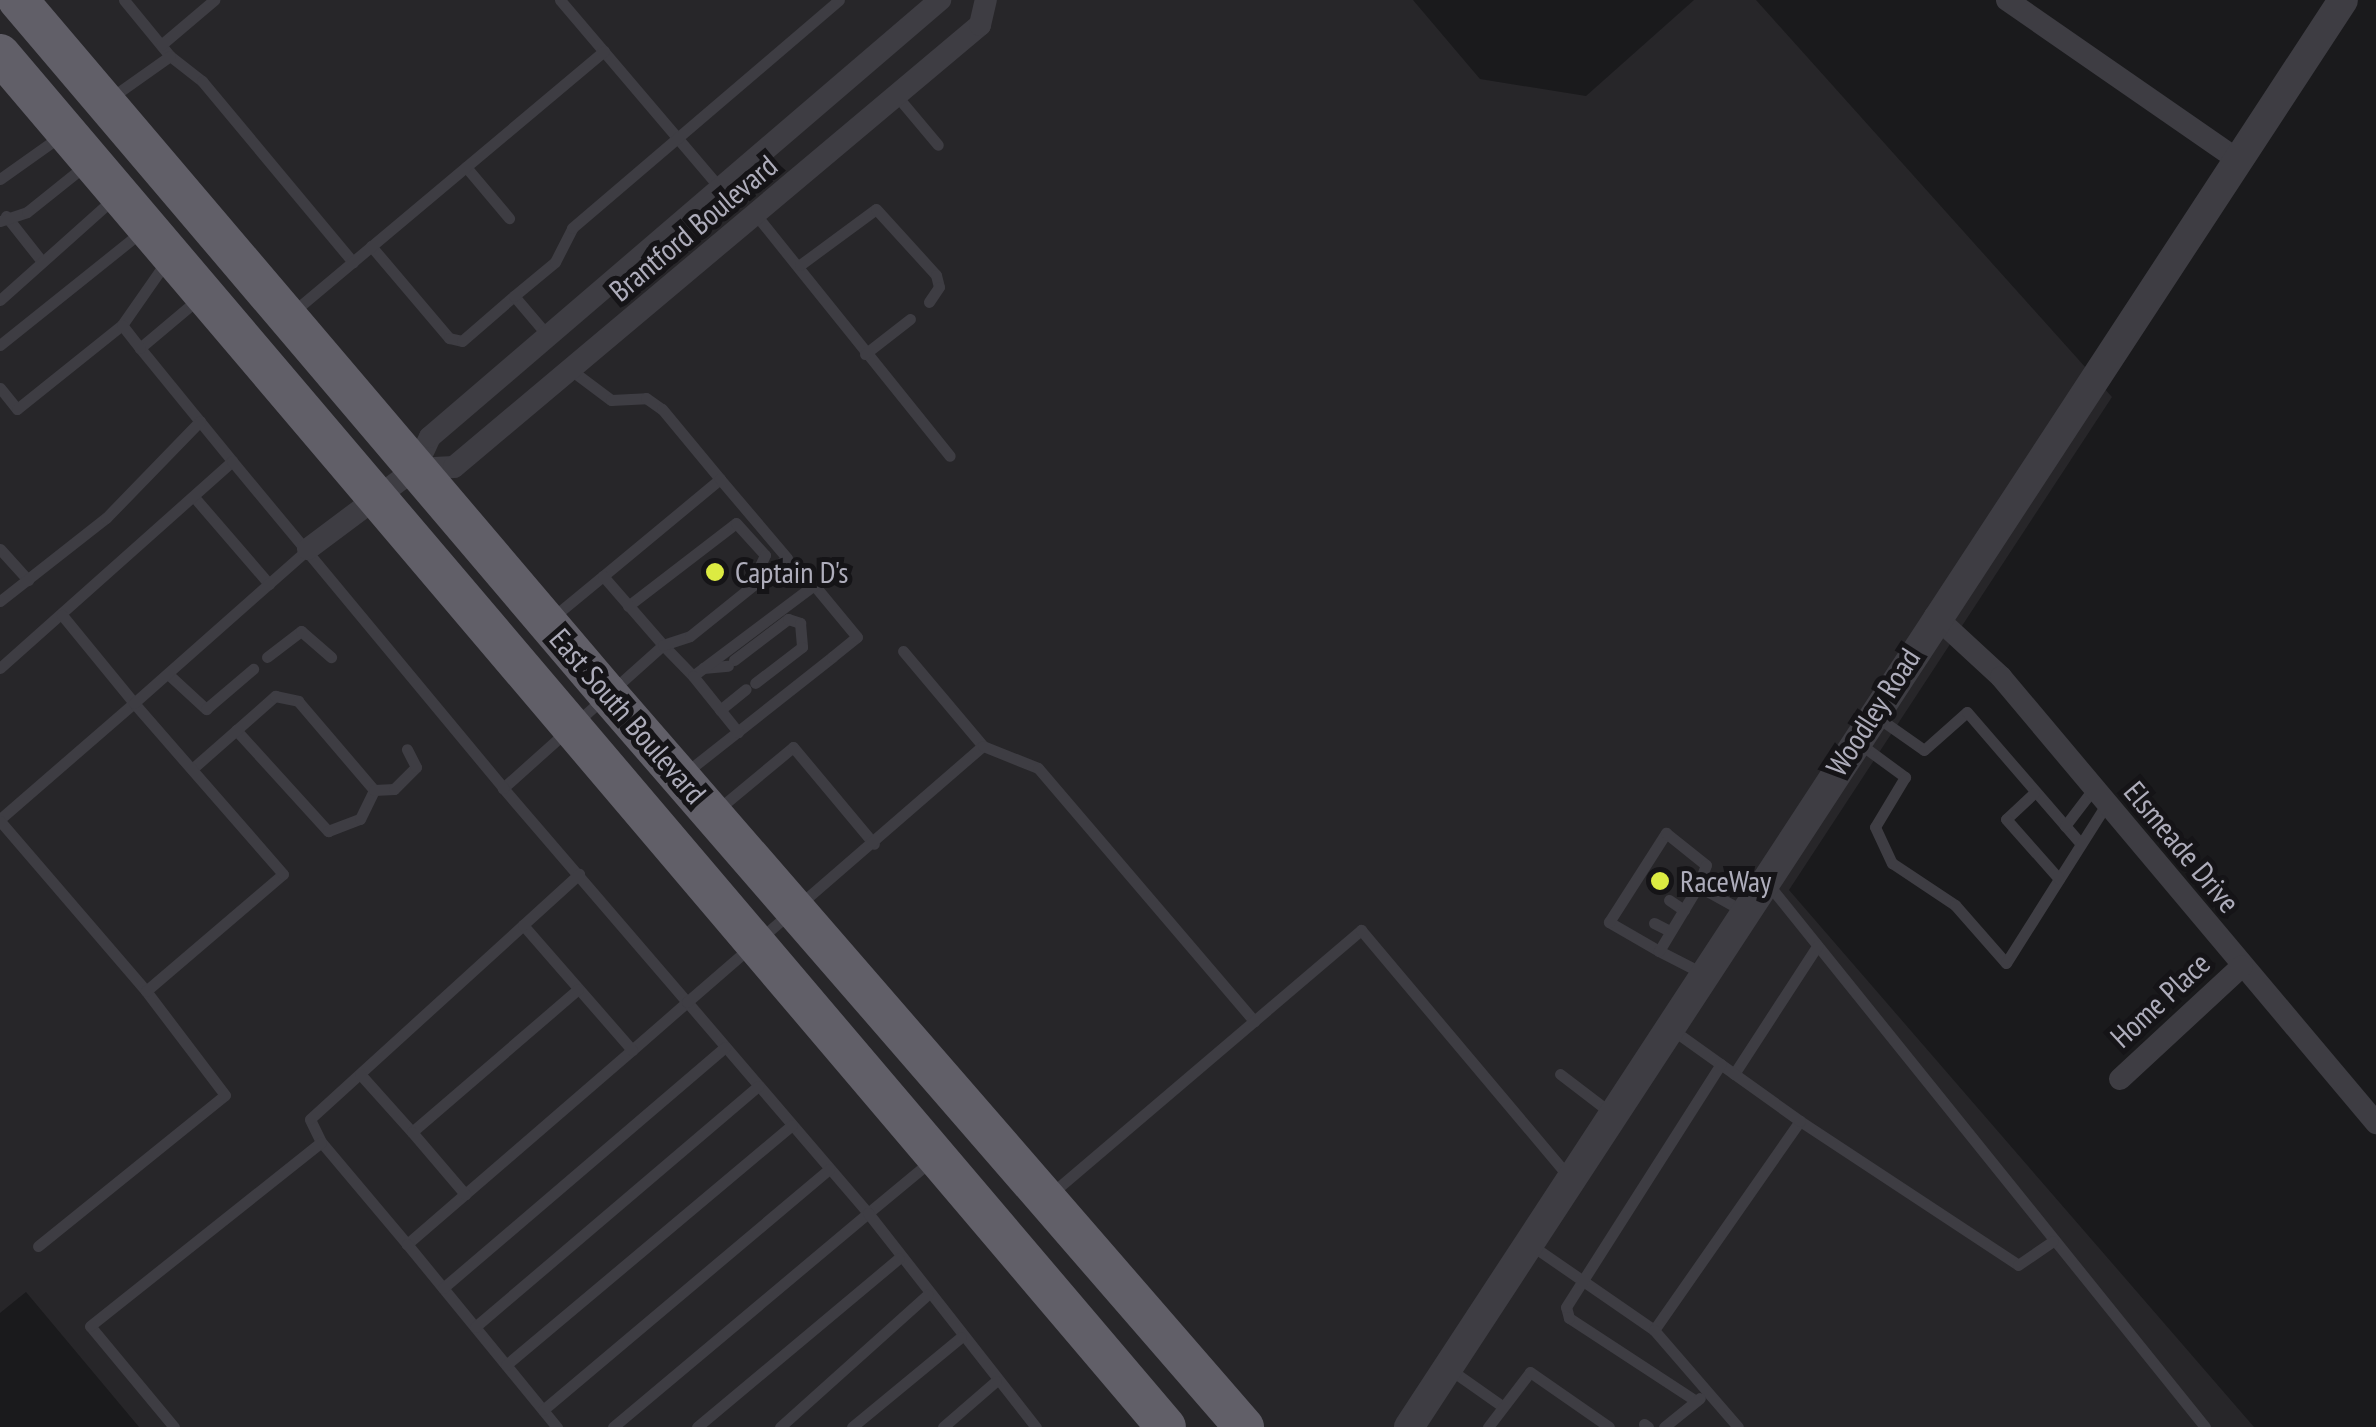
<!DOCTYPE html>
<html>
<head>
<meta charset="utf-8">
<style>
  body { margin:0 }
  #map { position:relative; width:2376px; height:1427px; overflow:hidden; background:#1a1a1c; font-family:"PT Sans Narrow",sans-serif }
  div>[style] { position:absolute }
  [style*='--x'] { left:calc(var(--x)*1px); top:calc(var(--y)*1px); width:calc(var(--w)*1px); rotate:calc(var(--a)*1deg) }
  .built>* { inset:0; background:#272629 }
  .service>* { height:11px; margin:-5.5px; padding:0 5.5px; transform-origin:5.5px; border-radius:5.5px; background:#3e3d43 }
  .minor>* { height:22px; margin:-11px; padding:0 11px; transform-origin:11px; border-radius:11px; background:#3e3d43 }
  .tertiary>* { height:30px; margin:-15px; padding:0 15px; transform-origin:15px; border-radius:15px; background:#3e3d43 }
  .trunk>* { height:40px; margin:-20px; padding:0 20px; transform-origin:20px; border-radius:20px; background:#615f68 }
  .dots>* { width:28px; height:28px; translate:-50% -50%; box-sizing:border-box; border:5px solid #151417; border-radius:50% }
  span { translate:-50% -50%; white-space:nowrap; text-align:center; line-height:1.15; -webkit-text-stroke:10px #151417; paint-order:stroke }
  .street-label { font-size:30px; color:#aeadbb }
  .poi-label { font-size:30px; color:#aeadbb }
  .left { translate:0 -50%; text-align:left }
</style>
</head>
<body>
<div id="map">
  <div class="built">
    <i style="clip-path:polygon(0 0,1413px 0,1480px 79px,1586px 96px,1694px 0,1756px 0,2112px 397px,1789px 890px,2254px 1427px,139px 1427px,26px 1292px,0 1313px)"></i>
  </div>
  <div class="service">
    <i style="--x:124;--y:0;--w:72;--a:50.6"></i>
    <i style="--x:170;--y:56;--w:41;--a:38"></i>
    <i style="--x:202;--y:81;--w:236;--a:50.2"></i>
    <i style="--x:560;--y:0;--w:247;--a:49.6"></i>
    <i style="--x:161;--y:45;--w:70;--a:-40.3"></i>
    <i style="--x:896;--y:95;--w:65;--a:50"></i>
    <i style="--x:112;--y:97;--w:71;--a:-35.3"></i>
    <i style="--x:466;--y:167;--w:67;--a:49.9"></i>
    <i style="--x:0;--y:179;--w:76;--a:-35.4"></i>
    <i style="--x:756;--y:215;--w:309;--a:51.2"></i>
    <i style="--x:6;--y:216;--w:55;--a:51.7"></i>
    <i style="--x:0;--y:221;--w:28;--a:-18"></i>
    <i style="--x:27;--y:212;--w:77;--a:-38.7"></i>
    <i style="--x:371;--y:246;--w:121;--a:49.7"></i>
    <i style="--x:449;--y:338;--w:13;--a:13"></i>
    <i style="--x:462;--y:341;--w:69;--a:-40.9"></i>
    <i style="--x:514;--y:296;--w:52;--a:49.6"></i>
    <i style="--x:800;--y:265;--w:94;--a:-36.4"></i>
    <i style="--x:876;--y:209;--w:89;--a:47.7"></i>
    <i style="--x:936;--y:275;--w:12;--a:76"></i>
    <i style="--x:939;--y:287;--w:18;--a:124"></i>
    <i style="--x:514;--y:296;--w:53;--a:-39.7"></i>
    <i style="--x:555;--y:262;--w:38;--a:-63"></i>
    <i style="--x:572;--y:228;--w:351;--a:-40.5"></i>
    <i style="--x:0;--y:300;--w:154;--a:-41.8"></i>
    <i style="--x:197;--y:300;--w:75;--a:139.9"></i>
    <i style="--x:140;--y:348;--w:146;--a:50.8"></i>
    <i style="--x:293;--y:312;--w:406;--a:-40"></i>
    <i style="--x:122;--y:325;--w:80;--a:-55.1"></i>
    <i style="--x:0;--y:345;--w:181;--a:-38.7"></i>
    <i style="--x:865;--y:354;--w:57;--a:-37.9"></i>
    <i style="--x:571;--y:370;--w:50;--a:36.9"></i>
    <i style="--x:611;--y:400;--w:35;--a:-3"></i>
    <i style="--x:646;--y:398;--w:19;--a:35"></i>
    <i style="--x:662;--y:409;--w:91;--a:50.4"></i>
    <i style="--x:720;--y:479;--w:152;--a:140.3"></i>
    <i style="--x:0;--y:388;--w:27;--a:51"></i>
    <i style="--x:17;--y:409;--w:134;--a:-38.7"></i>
    <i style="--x:122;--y:325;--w:29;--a:52"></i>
    <i style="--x:194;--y:497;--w:115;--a:49.2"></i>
    <i style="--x:0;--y:549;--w:42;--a:47.9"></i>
    <i style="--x:0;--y:601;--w:135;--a:-38.1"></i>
    <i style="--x:106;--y:518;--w:135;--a:-45.9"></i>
    <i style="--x:628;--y:606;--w:136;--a:-37.5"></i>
    <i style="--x:736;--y:523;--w:43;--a:47.8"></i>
    <i style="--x:765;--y:555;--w:26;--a:115"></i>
    <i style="--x:552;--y:618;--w:66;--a:-39.5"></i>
    <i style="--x:603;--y:576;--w:91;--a:49"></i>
    <i style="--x:663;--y:645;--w:215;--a:138.2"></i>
    <i style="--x:503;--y:788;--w:282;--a:49.3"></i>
    <i style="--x:687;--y:1002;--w:73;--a:138.9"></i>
    <i style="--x:632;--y:1050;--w:221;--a:139.2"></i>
    <i style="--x:465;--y:1194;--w:77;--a:139.2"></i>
    <i style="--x:407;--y:1244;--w:133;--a:-130.1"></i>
    <i style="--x:321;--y:1142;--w:25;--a:-116"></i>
    <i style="--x:310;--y:1119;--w:288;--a:-42.3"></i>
    <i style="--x:523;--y:925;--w:166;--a:48.9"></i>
    <i style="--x:903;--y:651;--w:124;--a:49.9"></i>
    <i style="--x:267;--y:657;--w:43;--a:-37.4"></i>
    <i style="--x:301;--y:631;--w:40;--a:41"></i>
    <i style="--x:734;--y:660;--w:68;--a:-37.2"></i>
    <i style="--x:788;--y:619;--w:13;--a:18"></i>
    <i style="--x:800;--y:623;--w:24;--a:85"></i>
    <i style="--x:802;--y:647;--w:59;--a:142.5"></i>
    <i style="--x:0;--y:668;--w:311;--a:-41.7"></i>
    <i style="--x:232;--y:461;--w:425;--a:50.3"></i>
    <i style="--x:703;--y:668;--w:25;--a:-5"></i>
    <i style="--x:168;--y:674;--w:52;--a:42.6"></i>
    <i style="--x:206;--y:709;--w:62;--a:-40.4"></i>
    <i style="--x:693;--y:676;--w:43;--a:-134.1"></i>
    <i style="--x:663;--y:645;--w:28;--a:-18"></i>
    <i style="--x:690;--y:636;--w:124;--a:-38.8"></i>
    <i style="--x:787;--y:558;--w:104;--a:-130.3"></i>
    <i style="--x:720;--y:710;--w:33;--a:-39"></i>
    <i style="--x:1877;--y:717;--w:57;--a:35.1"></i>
    <i style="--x:1924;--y:750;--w:57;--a:-41.5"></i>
    <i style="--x:1967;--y:712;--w:174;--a:49.2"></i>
    <i style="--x:236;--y:730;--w:137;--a:47.7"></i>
    <i style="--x:328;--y:831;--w:34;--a:-21"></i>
    <i style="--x:360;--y:819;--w:32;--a:-64"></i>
    <i style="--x:1860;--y:744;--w:56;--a:36.3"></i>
    <i style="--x:1905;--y:777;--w:58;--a:121"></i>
    <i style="--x:1875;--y:827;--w:40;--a:65"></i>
    <i style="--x:1892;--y:863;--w:76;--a:33.7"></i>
    <i style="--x:1955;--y:905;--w:77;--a:48.7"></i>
    <i style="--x:2006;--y:963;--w:189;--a:-57.7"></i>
    <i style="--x:192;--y:769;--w:111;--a:-41.3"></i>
    <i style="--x:275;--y:696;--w:24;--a:12"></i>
    <i style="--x:298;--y:701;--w:117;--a:49.5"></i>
    <i style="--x:374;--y:790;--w:20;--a:-3"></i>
    <i style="--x:394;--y:789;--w:31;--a:-45"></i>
    <i style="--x:416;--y:767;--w:20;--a:-117"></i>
    <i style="--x:684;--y:774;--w:189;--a:-38.3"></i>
    <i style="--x:832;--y:657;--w:32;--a:-39"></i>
    <i style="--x:857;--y:637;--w:67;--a:-129.6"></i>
    <i style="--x:814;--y:585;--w:151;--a:143.1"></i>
    <i style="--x:693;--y:676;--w:72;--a:51.2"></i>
    <i style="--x:2034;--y:793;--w:38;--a:137"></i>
    <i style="--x:2006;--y:819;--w:80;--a:48.5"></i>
    <i style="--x:716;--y:811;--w:100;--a:-39.7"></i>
    <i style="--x:793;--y:747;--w:126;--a:50.1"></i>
    <i style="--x:0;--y:819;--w:177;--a:-40.9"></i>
    <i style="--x:134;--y:703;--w:114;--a:-129.3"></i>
    <i style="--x:0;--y:821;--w:224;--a:49.3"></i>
    <i style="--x:2065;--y:826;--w:48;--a:-52.7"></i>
    <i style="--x:1768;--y:884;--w:697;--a:51.17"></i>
    <i style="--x:1669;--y:900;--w:18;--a:34"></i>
    <i style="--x:1654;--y:923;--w:18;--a:27"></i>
    <i style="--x:523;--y:925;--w:76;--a:-42.3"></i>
    <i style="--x:1659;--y:951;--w:58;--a:-149.9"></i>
    <i style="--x:1609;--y:922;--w:106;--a:-57.4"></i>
    <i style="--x:1666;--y:833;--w:51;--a:38.7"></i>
    <i style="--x:1706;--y:865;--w:22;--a:111"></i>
    <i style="--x:1698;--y:886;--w:16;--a:-150"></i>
    <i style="--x:1704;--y:974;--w:51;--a:-152.9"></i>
    <i style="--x:1659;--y:951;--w:76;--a:-59"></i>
    <i style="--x:1698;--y:886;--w:54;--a:29"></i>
    <i style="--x:360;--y:1074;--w:78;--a:48.1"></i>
    <i style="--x:412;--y:1132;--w:219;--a:-40.7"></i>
    <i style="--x:1560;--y:1074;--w:64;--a:37.4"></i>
    <i style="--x:1734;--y:1074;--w:153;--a:-57"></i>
    <i style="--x:1800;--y:1121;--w:261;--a:33.4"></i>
    <i style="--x:2018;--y:1265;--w:42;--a:-34.4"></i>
    <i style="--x:412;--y:1132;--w:82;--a:49.5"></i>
    <i style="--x:932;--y:1160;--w:83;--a:140.4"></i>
    <i style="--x:868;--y:1213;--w:278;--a:-130.6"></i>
    <i style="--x:687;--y:1002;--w:391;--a:-40.9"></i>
    <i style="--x:983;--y:746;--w:59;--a:21.8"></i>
    <i style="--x:1038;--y:768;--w:333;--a:49.5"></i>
    <i style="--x:1052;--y:1193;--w:406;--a:-40.4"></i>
    <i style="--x:1361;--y:930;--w:326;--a:49.9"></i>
    <i style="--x:407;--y:1244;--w:237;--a:50.7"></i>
    <i style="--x:1531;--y:1245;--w:150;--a:34.6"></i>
    <i style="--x:1654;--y:1330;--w:255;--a:-55.1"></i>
    <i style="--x:1800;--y:1121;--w:156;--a:-144.4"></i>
    <i style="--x:38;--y:1246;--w:240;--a:-38.9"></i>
    <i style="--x:225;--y:1095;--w:131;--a:-127.2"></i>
    <i style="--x:146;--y:991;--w:180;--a:-40.5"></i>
    <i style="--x:283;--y:874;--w:227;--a:-131.1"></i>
    <i style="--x:134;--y:703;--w:232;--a:-41.5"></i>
    <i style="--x:443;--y:1288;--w:371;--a:-40.5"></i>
    <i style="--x:475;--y:1327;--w:372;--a:-40.4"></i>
    <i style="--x:1654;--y:1330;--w:128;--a:49.1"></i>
    <i style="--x:506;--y:1365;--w:373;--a:-40"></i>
    <i style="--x:1448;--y:1368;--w:66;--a:35.1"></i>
    <i style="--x:1696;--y:1401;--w:152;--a:-146.8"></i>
    <i style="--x:1569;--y:1318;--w:11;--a:-105"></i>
    <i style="--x:1566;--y:1307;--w:288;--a:-57.5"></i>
    <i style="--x:543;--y:1410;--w:374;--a:-40.1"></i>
    <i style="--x:1644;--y:1424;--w:5;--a:37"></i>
    <i style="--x:174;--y:1427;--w:131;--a:-129.7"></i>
    <i style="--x:90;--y:1326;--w:295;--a:-38.5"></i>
    <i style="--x:613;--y:1427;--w:333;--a:-40"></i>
    <i style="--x:868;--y:1213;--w:272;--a:51.9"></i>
    <i style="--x:697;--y:1427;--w:263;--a:-39.9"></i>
    <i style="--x:780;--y:1427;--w:198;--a:-41.9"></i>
    <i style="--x:852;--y:1427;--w:141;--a:-39.5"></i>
    <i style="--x:943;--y:1427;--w:70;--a:-41"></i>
    <i style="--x:1488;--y:1427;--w:69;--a:-52.6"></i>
    <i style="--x:1530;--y:1372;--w:96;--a:34.8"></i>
    <i style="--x:1664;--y:1427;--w:46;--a:-38.9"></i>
  </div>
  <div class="minor">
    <i style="--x:2007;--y:0;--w:277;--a:34.7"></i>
    <i style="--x:415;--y:469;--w:39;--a:-3"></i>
    <i style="--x:454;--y:467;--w:687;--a:-40.04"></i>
    <i style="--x:980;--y:25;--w:26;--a:-77"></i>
    <i style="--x:308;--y:549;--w:134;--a:-36.8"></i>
    <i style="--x:415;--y:469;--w:35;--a:-65"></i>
    <i style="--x:430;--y:437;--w:672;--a:-40.59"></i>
    <i style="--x:1935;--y:616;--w:90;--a:42.7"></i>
    <i style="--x:2001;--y:677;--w:583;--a:49.94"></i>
    <i style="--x:2120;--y:1079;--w:166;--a:-42.8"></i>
  </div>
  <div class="tertiary">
    <i style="--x:1409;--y:1427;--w:1705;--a:-56.79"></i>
  </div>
  <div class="trunk">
    <i style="--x:18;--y:0;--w:909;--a:49.64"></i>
    <i style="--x:607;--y:693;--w:972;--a:49.05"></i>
    <i style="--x:0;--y:54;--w:1801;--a:49.66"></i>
  </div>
  <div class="dots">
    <i style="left:715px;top:572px;background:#dceb42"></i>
    <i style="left:1660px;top:881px;background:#dceb42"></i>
  </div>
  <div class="street-label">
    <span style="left:693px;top:228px;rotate:-40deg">Brantford Boulevard</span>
    <span style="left:1873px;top:712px;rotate:-57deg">Woodley Road</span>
    <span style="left:628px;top:716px;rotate:49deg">East South Boulevard</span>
    <span style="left:2182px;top:847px;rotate:50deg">Elsmeade Drive</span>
    <span style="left:2160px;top:1000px;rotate:-43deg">Home Place</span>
  </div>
  <div class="poi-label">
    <span class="left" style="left:735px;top:572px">Captain D's</span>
    <span class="left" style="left:1680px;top:881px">RaceWay</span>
  </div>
</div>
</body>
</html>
